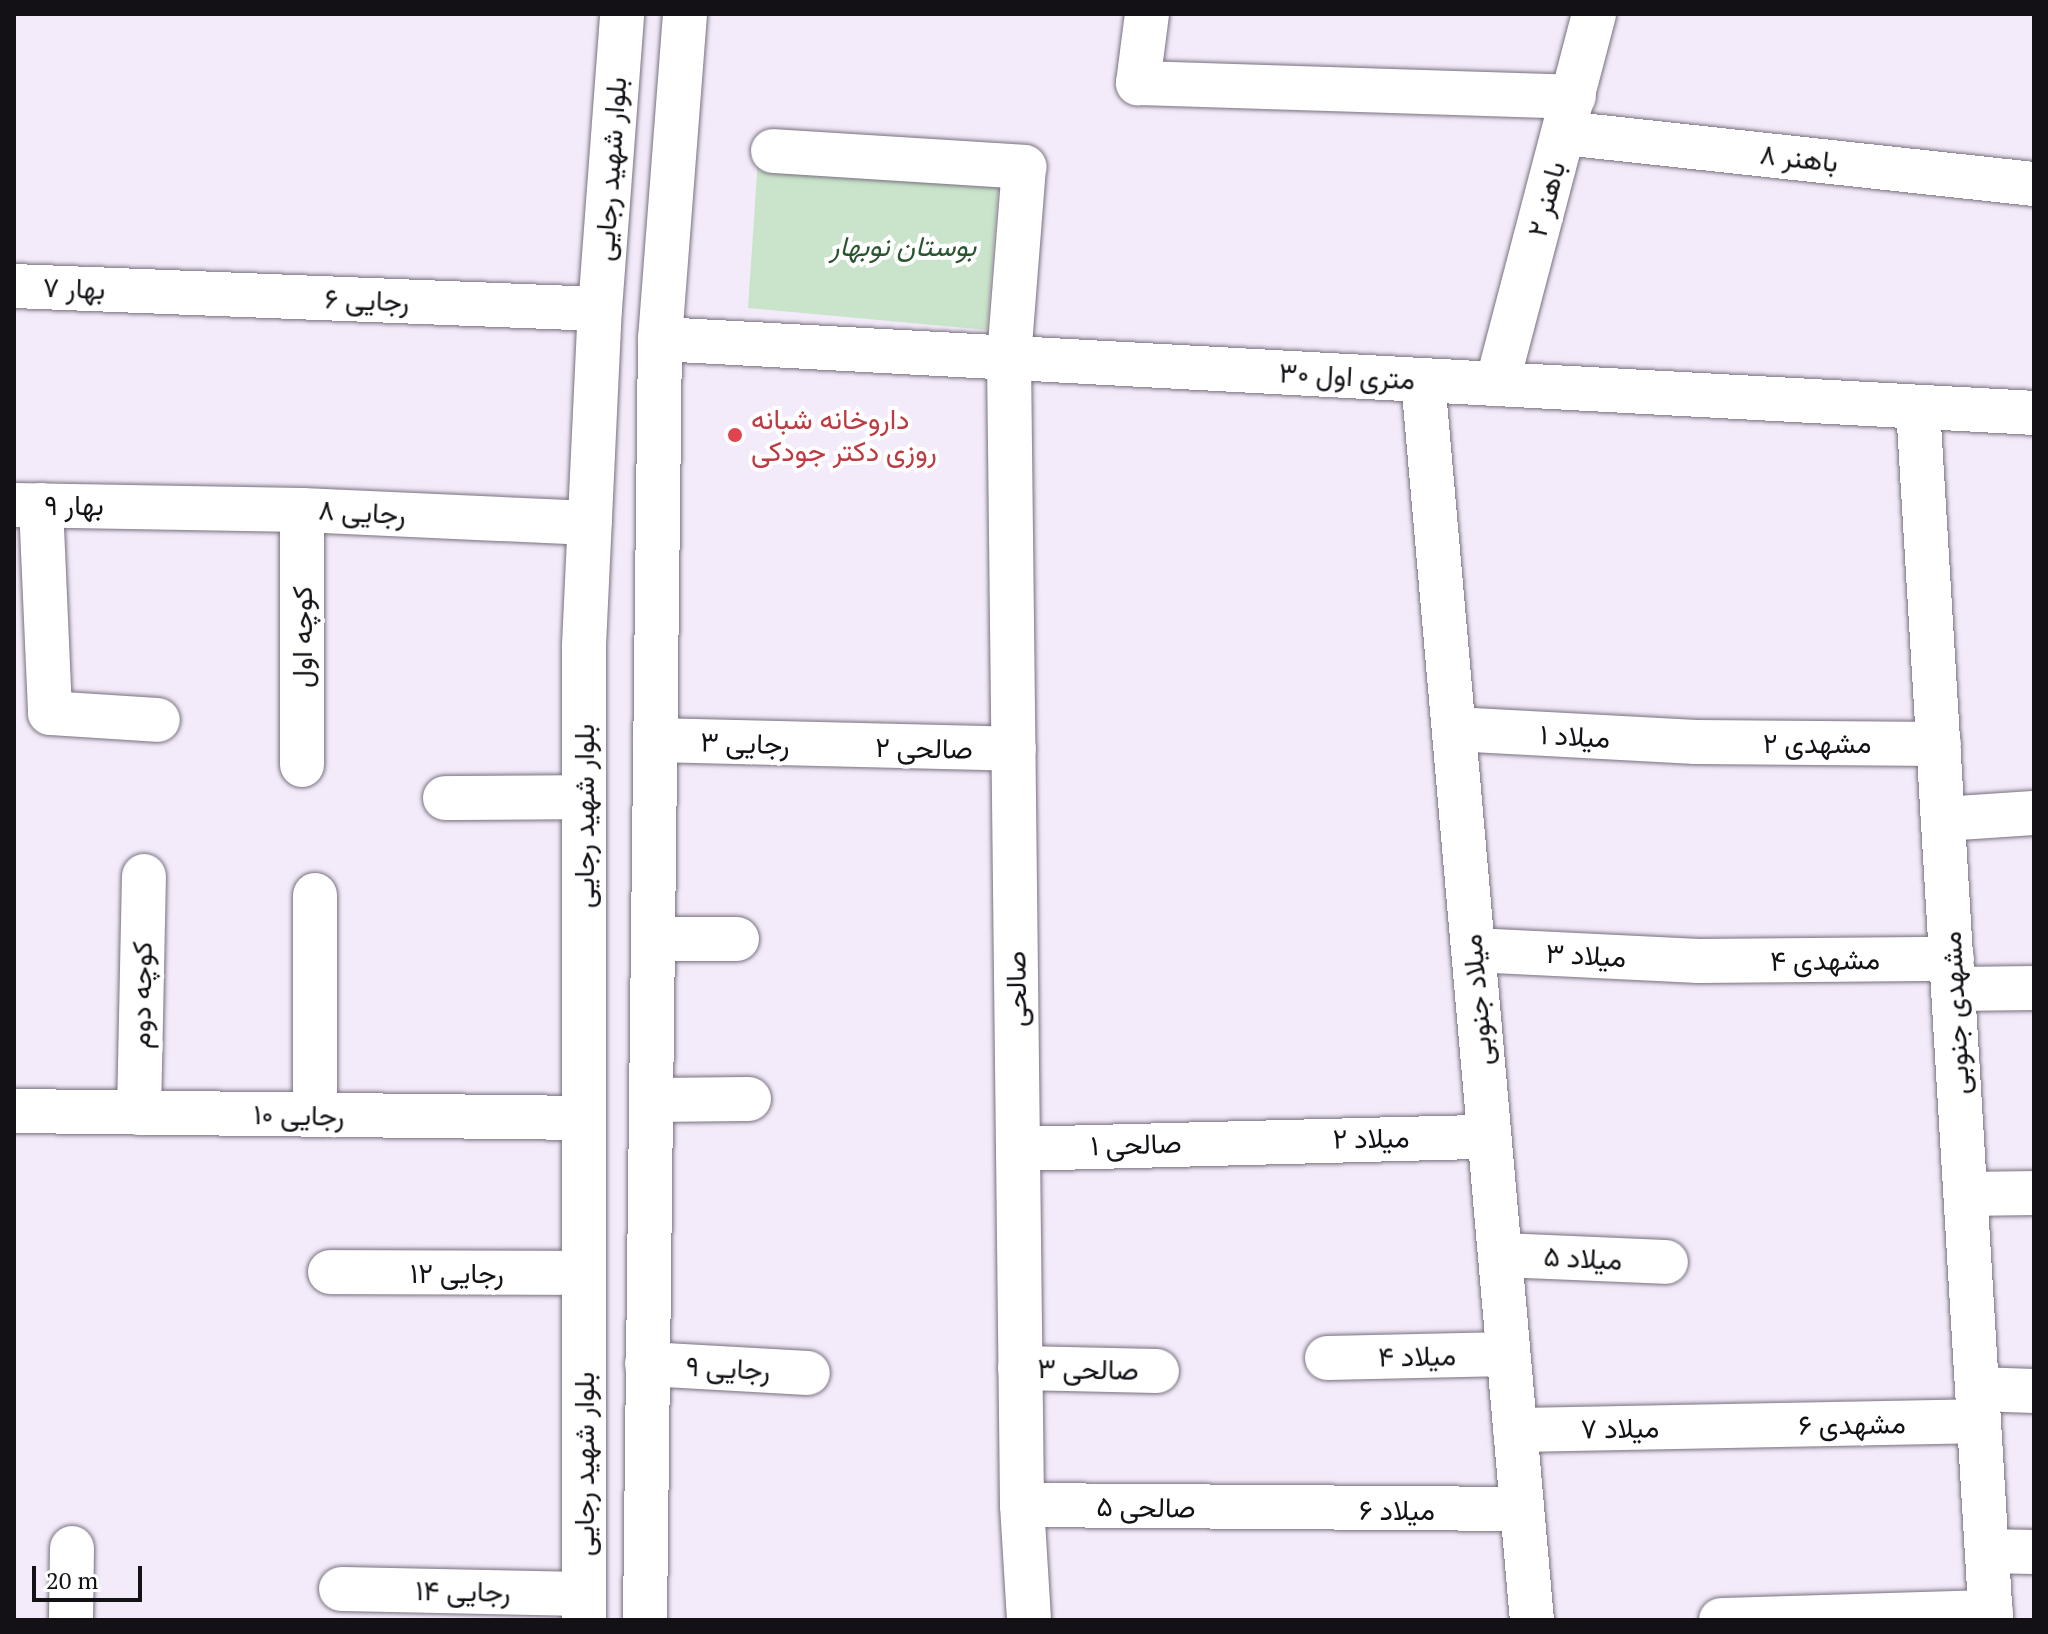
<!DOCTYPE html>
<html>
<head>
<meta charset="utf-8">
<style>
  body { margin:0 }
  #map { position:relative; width:2048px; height:1634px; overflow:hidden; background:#f4ebfa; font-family:"PT Serif",Vazirmatn,serif }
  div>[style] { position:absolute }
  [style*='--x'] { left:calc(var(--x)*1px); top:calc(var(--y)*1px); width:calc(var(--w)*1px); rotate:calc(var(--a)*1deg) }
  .green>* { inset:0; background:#c9e4cb }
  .roads { filter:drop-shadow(0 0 2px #78707d) drop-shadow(0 0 2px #78707d) }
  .minor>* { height:44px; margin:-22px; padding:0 22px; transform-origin:22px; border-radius:22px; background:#fff }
  .major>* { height:44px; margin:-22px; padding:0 22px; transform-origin:22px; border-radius:22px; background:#fff }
  .dots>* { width:22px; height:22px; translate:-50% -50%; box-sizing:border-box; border:4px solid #fff; border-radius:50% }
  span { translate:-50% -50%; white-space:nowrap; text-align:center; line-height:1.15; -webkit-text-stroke:8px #fff; paint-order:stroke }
  .street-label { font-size:28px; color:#141116 }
  .park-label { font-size:28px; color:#2a562f; font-style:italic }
  .health-label { font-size:28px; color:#be3a42 }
  .left { translate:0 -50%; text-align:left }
  .frame { position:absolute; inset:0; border:16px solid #141116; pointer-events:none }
  .scale { position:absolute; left:32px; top:1566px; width:110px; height:36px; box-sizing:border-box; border:4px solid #141116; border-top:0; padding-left:10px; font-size:24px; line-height:28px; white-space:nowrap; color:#141116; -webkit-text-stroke:6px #fff; paint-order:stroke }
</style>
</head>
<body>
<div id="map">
  <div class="green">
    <i style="clip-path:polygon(758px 159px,999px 178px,987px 330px,748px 308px)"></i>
  </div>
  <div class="roads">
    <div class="minor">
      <i style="--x:1147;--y:14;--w:70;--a:97.4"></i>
      <i style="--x:1138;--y:83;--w:436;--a:1.8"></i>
      <i style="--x:1564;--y:133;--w:473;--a:6.2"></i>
      <i style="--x:773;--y:151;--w:252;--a:3.6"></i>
      <i style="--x:1024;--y:167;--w:192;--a:94.5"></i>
      <i style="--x:1009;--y:358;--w:1147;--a:89.35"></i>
      <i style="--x:1022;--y:1505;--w:115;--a:86.5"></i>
      <i style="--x:14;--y:286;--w:586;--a:2.25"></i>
      <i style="--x:660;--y:339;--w:1376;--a:3.08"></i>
      <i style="--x:1423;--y:380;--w:1245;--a:84.98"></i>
      <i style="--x:1497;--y:384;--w:383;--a:-75.3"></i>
      <i style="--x:1918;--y:407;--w:1215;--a:86.56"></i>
      <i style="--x:14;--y:505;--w:288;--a:1"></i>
      <i style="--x:302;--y:510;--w:288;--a:2.6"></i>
      <i style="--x:41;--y:505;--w:208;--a:87.5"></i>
      <i style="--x:50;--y:713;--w:108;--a:3.7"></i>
      <i style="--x:302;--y:510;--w:255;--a:90"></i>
      <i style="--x:1454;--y:729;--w:242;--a:3.1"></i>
      <i style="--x:1696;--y:742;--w:243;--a:0.5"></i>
      <i style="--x:655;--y:740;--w:359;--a:1.4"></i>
      <i style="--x:445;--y:798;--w:139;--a:-0.4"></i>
      <i style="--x:1943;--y:819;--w:91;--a:-3.8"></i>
      <i style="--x:315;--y:895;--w:220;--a:90"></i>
      <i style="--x:653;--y:939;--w:84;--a:0"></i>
      <i style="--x:1473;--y:950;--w:226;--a:2.8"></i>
      <i style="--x:1699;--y:961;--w:253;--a:-0.5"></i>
      <i style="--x:1954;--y:989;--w:80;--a:-0.7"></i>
      <i style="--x:651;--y:1100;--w:98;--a:-0.6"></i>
      <i style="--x:14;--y:1111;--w:570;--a:0.7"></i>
      <i style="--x:139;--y:1113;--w:237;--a:-88.8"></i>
      <i style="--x:1018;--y:1149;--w:471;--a:-1.5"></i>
      <i style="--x:1966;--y:1194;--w:68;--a:-0.8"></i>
      <i style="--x:1500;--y:1255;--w:166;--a:2.4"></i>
      <i style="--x:330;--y:1272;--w:254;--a:0.2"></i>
      <i style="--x:1327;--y:1358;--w:181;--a:-1.3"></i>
      <i style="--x:647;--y:1364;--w:161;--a:3.2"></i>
      <i style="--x:1020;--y:1368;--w:137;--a:1.3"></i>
      <i style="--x:1977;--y:1389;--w:57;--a:2"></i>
      <i style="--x:1515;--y:1430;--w:464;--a:-1.1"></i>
      <i style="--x:1022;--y:1505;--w:500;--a:0.46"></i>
      <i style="--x:1987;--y:1551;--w:47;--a:1.2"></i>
      <i style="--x:341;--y:1589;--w:243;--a:1.2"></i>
      <i style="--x:71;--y:1620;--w:72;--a:-89.2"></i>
      <i style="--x:1721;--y:1620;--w:270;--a:-1.7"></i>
    </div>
    <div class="major">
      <i style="--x:584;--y:1620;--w:975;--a:-90"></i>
      <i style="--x:584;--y:645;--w:336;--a:-87.3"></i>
      <i style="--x:600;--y:309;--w:296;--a:-85.7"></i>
      <i style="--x:645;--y:1620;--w:1281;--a:-89.33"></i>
      <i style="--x:660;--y:339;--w:326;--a:-85.6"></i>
    </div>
  </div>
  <div class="dots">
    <i style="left:735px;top:435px;background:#e0444e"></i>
  </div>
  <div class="street-label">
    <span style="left:1799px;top:158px;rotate:6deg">باهنر ۸</span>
    <span style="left:610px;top:169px;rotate:-86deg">بلوار شهید رجایی</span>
    <span style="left:1546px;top:199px;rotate:-75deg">باهنر ۲</span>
    <span style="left:74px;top:288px;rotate:2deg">بهار ۷</span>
    <span style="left:367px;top:300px;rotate:2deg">رجایی ۶</span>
    <span style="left:1347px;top:376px;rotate:3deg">۳۰ متری اول</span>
    <span style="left:74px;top:505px">بهار ۹</span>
    <span style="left:362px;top:512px;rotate:3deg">رجایی ۸</span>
    <span style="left:302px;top:637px;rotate:-90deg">کوچه اول</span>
    <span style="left:1575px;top:736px;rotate:3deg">میلاد ۱</span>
    <span style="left:745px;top:743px;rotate:2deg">رجایی ۳</span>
    <span style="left:1817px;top:743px">مشهدی ۲</span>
    <span style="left:924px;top:748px;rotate:1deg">صالحی ۲</span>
    <span style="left:584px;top:816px;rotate:-90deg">بلوار شهید رجایی</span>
    <span style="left:1586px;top:955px;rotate:3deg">میلاد ۳</span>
    <span style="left:1825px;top:960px;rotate:-1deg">مشهدی ۴</span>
    <span style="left:1016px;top:989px;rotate:-91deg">صالحی</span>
    <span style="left:141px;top:995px;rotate:-89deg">کوچه دوم</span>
    <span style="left:1477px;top:1000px;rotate:-95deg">میلاد جنوبی</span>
    <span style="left:1955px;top:1013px;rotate:-93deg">مشهدی جنوبی</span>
    <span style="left:299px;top:1115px;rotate:1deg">رجایی ۱۰</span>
    <span style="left:1371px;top:1138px;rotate:-1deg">میلاد ۲</span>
    <span style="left:1136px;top:1144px;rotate:-2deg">صالحی ۱</span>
    <span style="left:1583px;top:1258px;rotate:3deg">میلاد ۵</span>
    <span style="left:457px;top:1273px">رجایی ۱۲</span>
    <span style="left:1417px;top:1356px;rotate:-1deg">میلاد ۴</span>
    <span style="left:728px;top:1368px;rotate:3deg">رجایی ۹</span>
    <span style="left:1088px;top:1369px;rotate:1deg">صالحی ۳</span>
    <span style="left:1852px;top:1424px;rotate:-1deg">مشهدی ۶</span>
    <span style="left:1620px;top:1428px;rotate:-1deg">میلاد ۷</span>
    <span style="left:584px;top:1464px;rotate:-90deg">بلوار شهید رجایی</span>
    <span style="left:1146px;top:1507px;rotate:1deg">صالحی ۵</span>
    <span style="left:1397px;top:1510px">میلاد ۶</span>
    <span style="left:463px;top:1591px;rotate:1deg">رجایی ۱۴</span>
  </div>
  <div class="park-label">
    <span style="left:903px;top:246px">بوستان نوبهار</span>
  </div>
  <div class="health-label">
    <span class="left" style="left:751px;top:435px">داروخانه شبانه<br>روزی دکتر جودکی</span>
  </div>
  <div class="frame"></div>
  <div class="scale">20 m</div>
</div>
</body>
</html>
